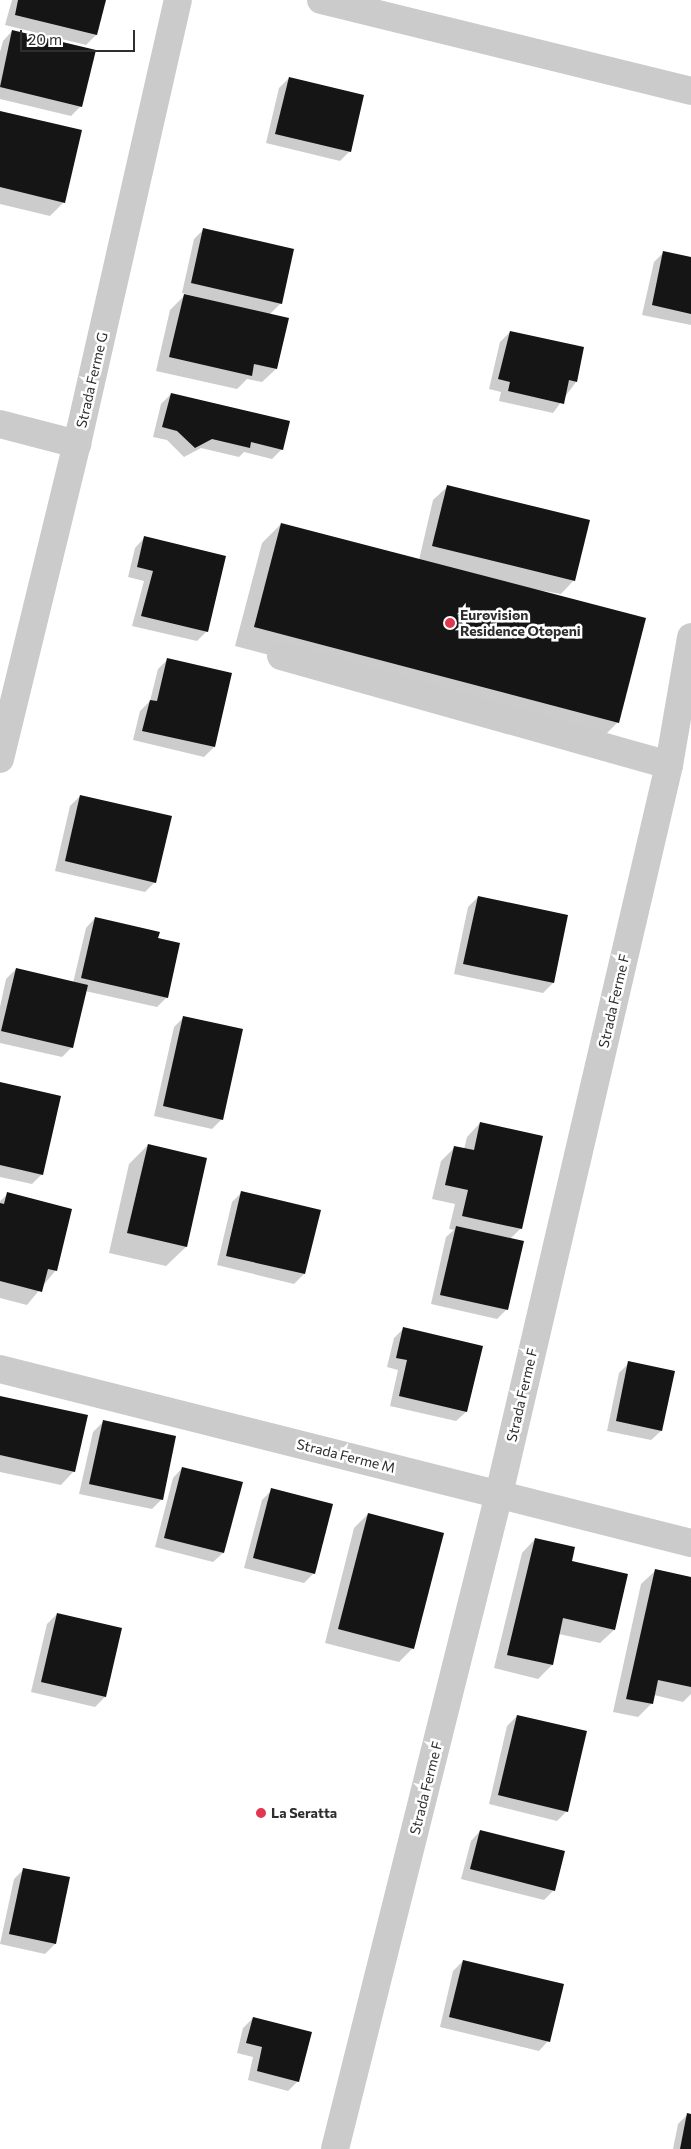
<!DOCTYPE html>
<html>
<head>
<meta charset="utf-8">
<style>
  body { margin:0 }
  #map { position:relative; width:691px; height:2149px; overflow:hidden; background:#fff; font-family:Commissioner,sans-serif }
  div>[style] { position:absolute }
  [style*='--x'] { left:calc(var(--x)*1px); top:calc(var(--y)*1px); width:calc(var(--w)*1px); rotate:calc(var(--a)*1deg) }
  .shadow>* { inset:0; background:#0003 }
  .building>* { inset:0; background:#151515 }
  .minor>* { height:28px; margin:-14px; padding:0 14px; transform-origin:14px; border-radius:14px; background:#cbcbcb }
  .dots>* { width:14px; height:14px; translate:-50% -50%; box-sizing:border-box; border:2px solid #fff; border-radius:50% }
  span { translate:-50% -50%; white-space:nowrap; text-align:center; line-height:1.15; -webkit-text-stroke:5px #fff; paint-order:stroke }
  .street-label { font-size:14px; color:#2e2e2e }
  .poi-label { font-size:14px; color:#2e2e2e; font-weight:700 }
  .left { translate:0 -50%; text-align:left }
  .scale { position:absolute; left:20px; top:30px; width:115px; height:22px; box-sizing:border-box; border:2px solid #2e2e2e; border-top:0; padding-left:6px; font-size:15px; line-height:18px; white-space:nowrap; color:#2e2e2e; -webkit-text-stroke:4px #fff; paint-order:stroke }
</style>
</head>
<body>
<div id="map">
  <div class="shadow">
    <i style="clip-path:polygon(12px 0,105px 0,96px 35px,86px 45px,5px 25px)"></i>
    <i style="clip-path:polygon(12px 31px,81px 106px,71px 116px,0 99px,0 52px,3px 41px)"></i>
    <i style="clip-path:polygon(289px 78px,350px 151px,340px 161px,266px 143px,279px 88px)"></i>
    <i style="clip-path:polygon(0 113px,64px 202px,50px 216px,0 204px)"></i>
    <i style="clip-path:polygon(204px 229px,281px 303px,269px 315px,276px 369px,262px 382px,247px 379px,237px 389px,156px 371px,170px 310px,184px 296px,244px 309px,182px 293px,194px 239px)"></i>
    <i style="clip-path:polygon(664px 252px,691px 258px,691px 325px,642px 315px,654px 262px)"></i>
    <i style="clip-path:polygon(510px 332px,576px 382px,553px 413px,499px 401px,501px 392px,489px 389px,500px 342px)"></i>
    <i style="clip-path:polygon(171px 394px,282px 449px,272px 459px,244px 452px,239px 457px,201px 448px,184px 457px,167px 440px,153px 437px,161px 404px)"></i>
    <i style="clip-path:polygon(447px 487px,574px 580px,561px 594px,527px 588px,618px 722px,598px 742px,235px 646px,262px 543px,281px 524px,419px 560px,433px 500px)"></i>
    <i style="clip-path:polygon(144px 538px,207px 631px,197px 641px,132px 626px,144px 581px,128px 577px,135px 548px)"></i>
    <i style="clip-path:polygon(167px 660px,231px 674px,214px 747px,204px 757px,133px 740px,140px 711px,150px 701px,158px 669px)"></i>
    <i style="clip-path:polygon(80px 796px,155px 882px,145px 892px,55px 871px,70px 806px)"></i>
    <i style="clip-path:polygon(478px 897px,553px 983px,543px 993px,454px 974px,468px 907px)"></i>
    <i style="clip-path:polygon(95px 918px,157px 939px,167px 997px,157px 1007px,85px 991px,72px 1047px,62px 1057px,0 1043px,0 1007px,6px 979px,16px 969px,73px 983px,86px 928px)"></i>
    <i style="clip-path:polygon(184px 1017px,222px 1119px,212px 1129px,154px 1116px,174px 1027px)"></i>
    <i style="clip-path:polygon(0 1083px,42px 1174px,32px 1184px,0 1177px)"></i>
    <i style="clip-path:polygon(480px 1123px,521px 1228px,510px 1239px,507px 1309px,497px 1319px,431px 1304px,446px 1237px,454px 1230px,449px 1229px,455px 1204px,432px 1199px,441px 1161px,455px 1147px,464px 1149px,467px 1137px)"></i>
    <i style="clip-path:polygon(148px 1145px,206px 1159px,186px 1247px,166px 1266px,109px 1253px,129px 1164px)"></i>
    <i style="clip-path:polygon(242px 1192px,319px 1211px,304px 1274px,294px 1284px,217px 1265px,232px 1202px)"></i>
    <i style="clip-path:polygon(8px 1194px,56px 1270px,27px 1305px,0 1298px,0 1201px)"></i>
    <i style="clip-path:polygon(404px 1328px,466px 1412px,456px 1421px,390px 1406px,398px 1370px,387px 1367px,394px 1338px)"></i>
    <i style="clip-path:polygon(629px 1363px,661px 1431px,651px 1440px,607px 1431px,619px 1373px)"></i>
    <i style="clip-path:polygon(0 1397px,74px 1471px,61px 1485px,0 1472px)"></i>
    <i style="clip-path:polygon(103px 1422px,162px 1499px,152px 1509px,79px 1494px,93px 1432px)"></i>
    <i style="clip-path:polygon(182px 1468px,223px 1553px,213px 1562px,155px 1547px,173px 1478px)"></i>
    <i style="clip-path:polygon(272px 1490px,314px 1573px,304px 1583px,244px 1568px,262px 1500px)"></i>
    <i style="clip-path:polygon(368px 1514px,413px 1648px,399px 1662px,325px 1643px,354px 1528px)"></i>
    <i style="clip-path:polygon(535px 1539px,571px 1562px,614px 1630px,600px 1643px,559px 1634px,552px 1665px,538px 1679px,494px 1668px,522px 1553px)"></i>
    <i style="clip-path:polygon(655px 1571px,691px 1579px,691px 1694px,683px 1702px,654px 1695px,651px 1704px,638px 1717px,613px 1712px,641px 1584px)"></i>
    <i style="clip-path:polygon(57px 1614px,121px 1629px,105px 1697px,95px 1707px,31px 1692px,47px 1624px)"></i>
    <i style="clip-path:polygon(517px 1716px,567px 1811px,557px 1821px,489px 1804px,507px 1726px)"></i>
    <i style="clip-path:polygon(480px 1831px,554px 1890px,544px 1900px,461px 1879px,471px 1841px)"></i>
    <i style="clip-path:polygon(24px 1869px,55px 1944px,45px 1954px,0 1944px,14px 1879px)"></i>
    <i style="clip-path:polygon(463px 1961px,548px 2041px,539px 2051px,440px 2027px,453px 1971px)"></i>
    <i style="clip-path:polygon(253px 2018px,298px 2081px,288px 2091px,248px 2080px,253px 2057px,237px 2053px,243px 2028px)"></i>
    <i style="clip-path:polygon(688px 2114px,691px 2115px,691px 2149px,673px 2149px,678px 2124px)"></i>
  </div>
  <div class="building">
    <i style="clip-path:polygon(18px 0,106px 0,97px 35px,15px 15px)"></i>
    <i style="clip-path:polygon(12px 30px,96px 50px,82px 107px,0 87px)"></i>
    <i style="clip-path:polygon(289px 77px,364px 95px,351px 152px,275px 134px)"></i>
    <i style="clip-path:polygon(0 111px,82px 130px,65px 203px,0 187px)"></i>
    <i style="clip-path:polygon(203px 228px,294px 249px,282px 304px,191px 283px)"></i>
    <i style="clip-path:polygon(663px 251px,691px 257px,691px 314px,652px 305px)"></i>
    <i style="clip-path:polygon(184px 294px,289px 318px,277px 369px,254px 364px,252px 376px,169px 357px)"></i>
    <i style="clip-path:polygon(510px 331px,584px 347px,577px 382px,569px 380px,564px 404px,508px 391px,510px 382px,498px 379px)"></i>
    <i style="clip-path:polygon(171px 393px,290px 421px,283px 450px,251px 442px,250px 448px,212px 439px,195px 448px,177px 431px,162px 427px)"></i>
    <i style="clip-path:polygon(447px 485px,590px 520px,575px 581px,432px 546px)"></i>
    <i style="clip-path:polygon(281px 523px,646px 618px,619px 723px,254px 627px)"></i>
    <i style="clip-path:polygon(144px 536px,226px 556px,208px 632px,141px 616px,153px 571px,137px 567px)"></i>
    <i style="clip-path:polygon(167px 658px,232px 673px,215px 747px,142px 731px,150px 700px,157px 701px)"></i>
    <i style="clip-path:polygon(80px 795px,172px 816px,156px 883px,65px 861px)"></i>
    <i style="clip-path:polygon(478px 896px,568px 915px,554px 983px,463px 964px)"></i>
    <i style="clip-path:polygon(95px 917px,160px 932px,158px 938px,180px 943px,168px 998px,81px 978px)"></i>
    <i style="clip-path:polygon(16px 968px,88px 985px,73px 1048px,1px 1031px)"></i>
    <i style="clip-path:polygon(183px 1016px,243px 1029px,223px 1120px,163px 1106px)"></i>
    <i style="clip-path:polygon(0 1082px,61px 1096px,43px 1175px,0 1165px)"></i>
    <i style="clip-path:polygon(480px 1122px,543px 1136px,522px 1229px,462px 1216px,468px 1190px,445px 1185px,454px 1146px,474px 1150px)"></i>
    <i style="clip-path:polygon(148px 1144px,207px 1158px,187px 1247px,127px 1233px)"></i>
    <i style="clip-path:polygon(241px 1191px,321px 1210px,305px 1274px,226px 1256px)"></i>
    <i style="clip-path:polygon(7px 1192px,72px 1209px,57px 1271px,48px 1269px,42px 1292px,0 1281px,0 1203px,4px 1204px)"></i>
    <i style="clip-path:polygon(456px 1226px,524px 1241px,508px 1310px,440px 1295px)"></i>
    <i style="clip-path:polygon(403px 1327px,483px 1346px,467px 1412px,399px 1396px,407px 1360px,396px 1358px)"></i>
    <i style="clip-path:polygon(628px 1361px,675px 1371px,662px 1431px,616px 1421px)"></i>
    <i style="clip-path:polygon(0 1396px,88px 1415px,75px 1472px,0 1455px)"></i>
    <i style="clip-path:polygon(103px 1420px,176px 1436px,163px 1500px,89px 1484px)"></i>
    <i style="clip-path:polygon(182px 1467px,243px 1482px,224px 1553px,164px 1538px)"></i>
    <i style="clip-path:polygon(271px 1488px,333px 1504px,315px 1574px,253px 1558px)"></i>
    <i style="clip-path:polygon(368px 1513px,444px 1533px,414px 1649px,338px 1629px)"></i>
    <i style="clip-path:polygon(535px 1538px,575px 1547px,572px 1561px,628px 1574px,615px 1630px,563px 1618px,553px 1665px,507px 1655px)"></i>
    <i style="clip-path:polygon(655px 1569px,691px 1577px,691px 1687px,658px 1680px,653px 1704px,626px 1699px)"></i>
    <i style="clip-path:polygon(57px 1613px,122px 1628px,106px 1697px,41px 1682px)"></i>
    <i style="clip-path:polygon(517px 1715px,587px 1731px,568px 1812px,498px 1795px)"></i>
    <i style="clip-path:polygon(480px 1830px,565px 1851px,555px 1891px,470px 1869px)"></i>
    <i style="clip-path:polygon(23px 1868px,70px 1877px,56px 1944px,9px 1934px)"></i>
    <i style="clip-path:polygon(463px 1960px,564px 1984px,550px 2042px,449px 2017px)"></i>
    <i style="clip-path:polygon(253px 2017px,312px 2032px,299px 2082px,257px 2071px,262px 2047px,246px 2043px)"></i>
    <i style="clip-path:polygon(687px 2113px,691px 2114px,691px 2149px,680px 2149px)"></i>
  </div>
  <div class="minor">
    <i style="--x:321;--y:0;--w:381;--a:13.8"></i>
    <i style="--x:0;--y:424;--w:80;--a:14.6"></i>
    <i style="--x:281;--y:656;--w:403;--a:15.7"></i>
    <i style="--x:0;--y:759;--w:324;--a:-76.3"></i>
    <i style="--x:77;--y:444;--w:455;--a:-77.2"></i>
    <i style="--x:0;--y:1369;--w:713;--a:14.13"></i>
    <i style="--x:335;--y:2149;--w:675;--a:-75.94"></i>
    <i style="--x:499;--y:1494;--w:749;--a:-76.87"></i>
    <i style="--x:669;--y:765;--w:130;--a:-80.2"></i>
  </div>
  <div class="dots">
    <i style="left:450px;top:623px;background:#df374f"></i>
    <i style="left:261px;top:1813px;background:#df374f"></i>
  </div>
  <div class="street-label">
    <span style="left:92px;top:380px;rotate:-77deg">Strada Ferme G</span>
    <span style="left:614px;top:1001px;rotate:-77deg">Strada Ferme F</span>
    <span style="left:522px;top:1395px;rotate:-77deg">Strada Ferme F</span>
    <span style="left:346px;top:1456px;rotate:14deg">Strada Ferme M</span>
    <span style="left:426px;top:1788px;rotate:-76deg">Strada Ferme F</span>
  </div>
  <div class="poi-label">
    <span class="left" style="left:460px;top:623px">Eurovision<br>Residence Otopeni</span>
    <span class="left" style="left:271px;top:1813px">La Seratta</span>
  </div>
  <div class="scale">20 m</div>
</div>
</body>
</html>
